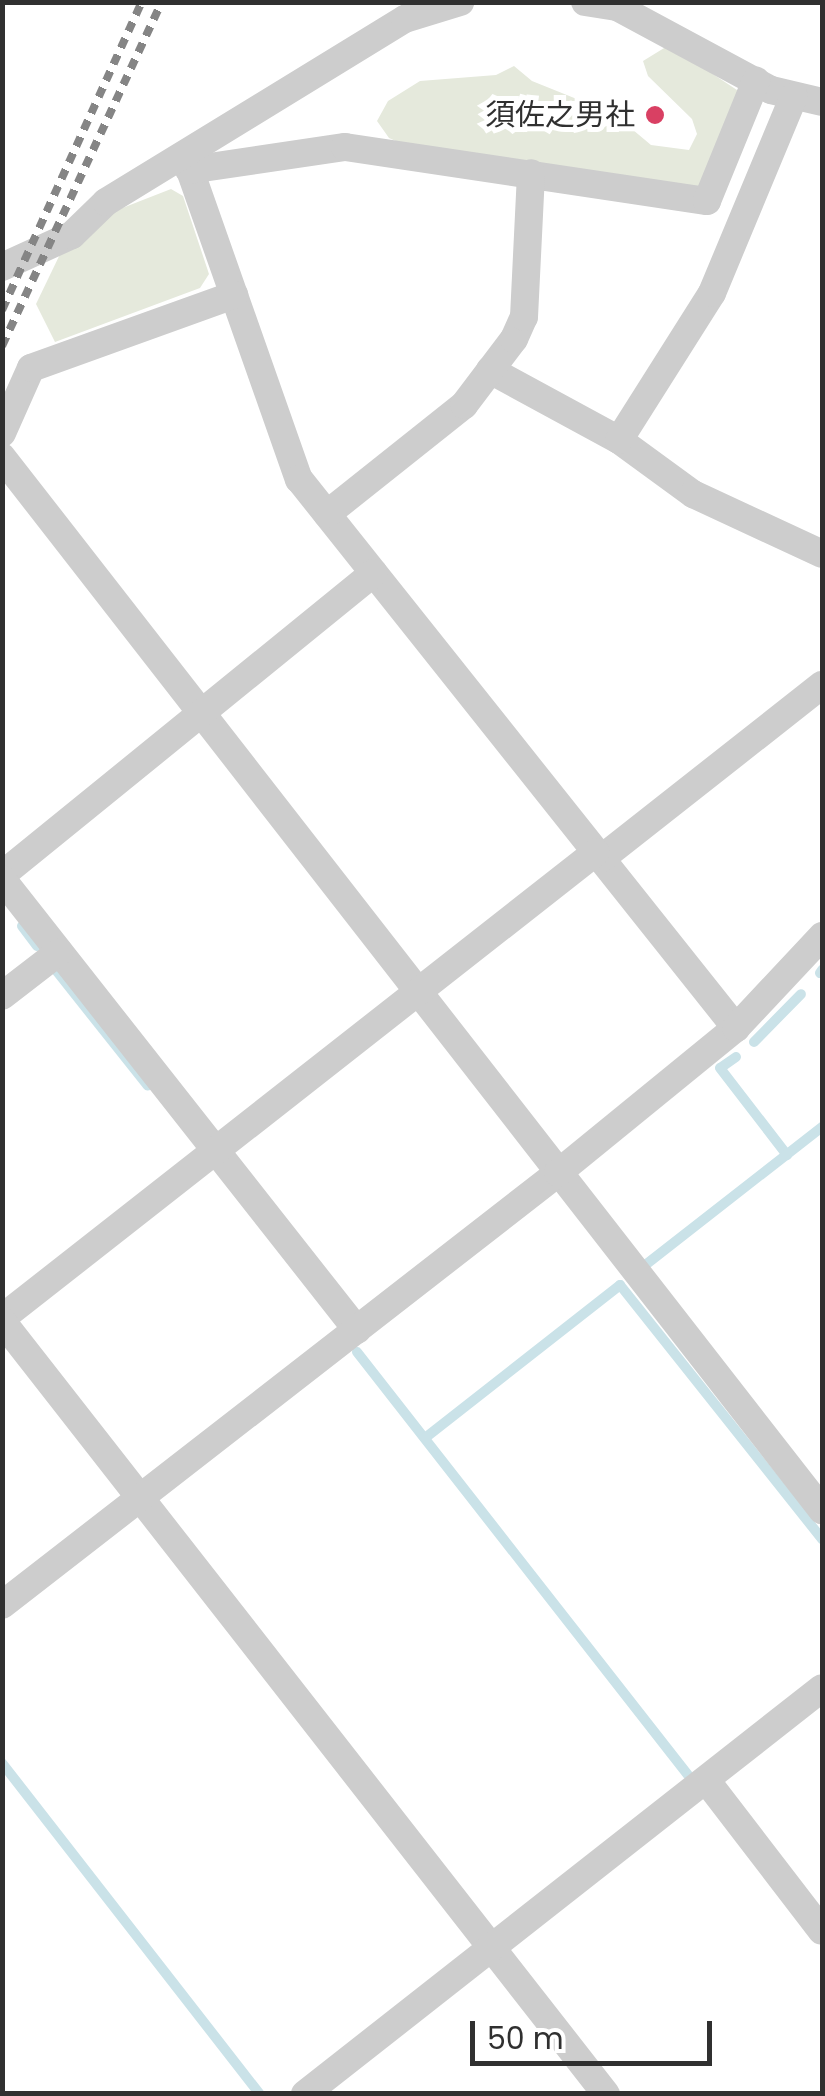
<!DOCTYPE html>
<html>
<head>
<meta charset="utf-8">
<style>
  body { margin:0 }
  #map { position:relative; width:825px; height:2096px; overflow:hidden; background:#fff; font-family:Poppins,"Noto Sans JP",sans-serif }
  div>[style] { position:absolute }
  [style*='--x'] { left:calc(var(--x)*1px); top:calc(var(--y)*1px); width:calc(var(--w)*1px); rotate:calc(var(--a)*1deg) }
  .green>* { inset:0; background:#e5e9dc }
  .stream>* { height:10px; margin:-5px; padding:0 5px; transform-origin:5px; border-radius:5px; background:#cae2e8 }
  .street>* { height:28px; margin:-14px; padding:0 14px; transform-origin:14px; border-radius:14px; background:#cdcdcd }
  .rail>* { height:8px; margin-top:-4px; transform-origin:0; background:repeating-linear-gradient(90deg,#858585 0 10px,transparent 0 18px) }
  .dots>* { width:28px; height:28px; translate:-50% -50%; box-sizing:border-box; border:5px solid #fff; border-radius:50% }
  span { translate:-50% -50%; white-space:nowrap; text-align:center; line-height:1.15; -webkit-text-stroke:10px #fff; paint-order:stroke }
  .poi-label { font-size:30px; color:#303030 }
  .right { translate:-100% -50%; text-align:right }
  .frame { position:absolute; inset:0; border:5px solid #303030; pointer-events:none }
  .scale { position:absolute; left:470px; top:2021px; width:242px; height:45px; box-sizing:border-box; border:5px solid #303030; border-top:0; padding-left:12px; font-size:30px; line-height:35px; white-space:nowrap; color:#303030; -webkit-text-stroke:8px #fff; paint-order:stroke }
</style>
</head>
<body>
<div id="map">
  <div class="green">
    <i style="clip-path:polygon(669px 45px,740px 92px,699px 188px,411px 148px,389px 138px,377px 121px,388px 101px,420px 81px,496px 75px,514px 66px,532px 81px,614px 114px,651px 145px,689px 150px,697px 134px,692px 119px,648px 76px,643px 61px)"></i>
    <i style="clip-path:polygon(171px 189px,183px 196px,209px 274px,200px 288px,55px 342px,36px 304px,63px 248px,107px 214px)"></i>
  </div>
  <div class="stream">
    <i style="--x:22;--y:926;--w:25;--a:53"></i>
    <i style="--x:55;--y:969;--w:149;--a:51.5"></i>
    <i style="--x:820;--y:973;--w:4;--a:-56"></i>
    <i style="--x:754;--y:1042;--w:67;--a:-45.6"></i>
    <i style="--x:736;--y:1057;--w:19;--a:145"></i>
    <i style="--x:720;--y:1068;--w:110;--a:52.4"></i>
    <i style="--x:644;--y:1266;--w:226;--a:-38"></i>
    <i style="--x:357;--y:1352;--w:537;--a:51.96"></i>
    <i style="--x:425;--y:1438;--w:248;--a:-38.1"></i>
    <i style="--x:620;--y:1285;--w:325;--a:51.5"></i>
    <i style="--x:2;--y:1763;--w:420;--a:52.1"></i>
  </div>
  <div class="street">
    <i style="--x:585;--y:2;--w:32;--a:9"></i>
    <i style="--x:617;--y:7;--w:175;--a:28.3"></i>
    <i style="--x:771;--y:90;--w:52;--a:13.2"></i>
    <i style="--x:185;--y:156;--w:343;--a:70.6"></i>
    <i style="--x:299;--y:479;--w:702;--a:51.48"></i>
    <i style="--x:189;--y:170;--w:158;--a:-8.4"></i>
    <i style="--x:345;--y:147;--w:366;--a:8.5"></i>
    <i style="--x:707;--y:201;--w:130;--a:-67.8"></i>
    <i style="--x:2;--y:267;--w:77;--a:-24.6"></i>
    <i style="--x:72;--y:235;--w:47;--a:-44.1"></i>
    <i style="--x:106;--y:202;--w:351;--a:-31.5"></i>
    <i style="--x:405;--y:19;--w:58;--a:-17.2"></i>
    <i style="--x:490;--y:370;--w:147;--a:28.5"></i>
    <i style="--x:619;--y:440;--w:92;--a:36.1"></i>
    <i style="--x:693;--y:494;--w:142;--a:24.9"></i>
    <i style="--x:2;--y:433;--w:71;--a:-66"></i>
    <i style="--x:31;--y:368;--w:216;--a:-19.8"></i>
    <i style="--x:619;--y:440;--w:174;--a:-57.7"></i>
    <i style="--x:712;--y:293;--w:213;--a:-67.4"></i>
    <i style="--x:2;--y:457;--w:1335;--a:52.09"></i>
    <i style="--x:327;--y:514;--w:175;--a:-38.5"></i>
    <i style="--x:464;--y:405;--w:83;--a:-52.9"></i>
    <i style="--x:514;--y:339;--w:24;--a:-66"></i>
    <i style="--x:524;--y:317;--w:144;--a:-87.2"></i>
    <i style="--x:602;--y:858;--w:280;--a:-38.2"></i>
    <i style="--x:2;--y:875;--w:479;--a:-39.1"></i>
    <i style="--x:2;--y:879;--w:574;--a:51.79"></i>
    <i style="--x:2;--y:996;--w:72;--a:-37.7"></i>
    <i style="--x:2;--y:1318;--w:755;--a:-38.11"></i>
    <i style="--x:2;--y:1321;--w:981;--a:52"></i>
    <i style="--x:2;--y:1605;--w:704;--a:-37.85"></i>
    <i style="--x:558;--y:1173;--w:230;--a:-39.2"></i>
    <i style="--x:736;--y:1028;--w:126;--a:-46.9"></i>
    <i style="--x:706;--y:1780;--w:190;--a:52.5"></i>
    <i style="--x:305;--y:2094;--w:657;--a:-38.14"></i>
  </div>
  <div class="rail">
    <i style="--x:2;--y:310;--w:338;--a:-65.6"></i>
    <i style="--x:2;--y:346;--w:379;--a:-65.1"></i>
  </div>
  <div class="dots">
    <i style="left:655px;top:115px;background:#d94063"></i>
  </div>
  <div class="poi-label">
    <span class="right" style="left:635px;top:115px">須佐之男社</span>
  </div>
  <div class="frame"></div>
  <div class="scale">50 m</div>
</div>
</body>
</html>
